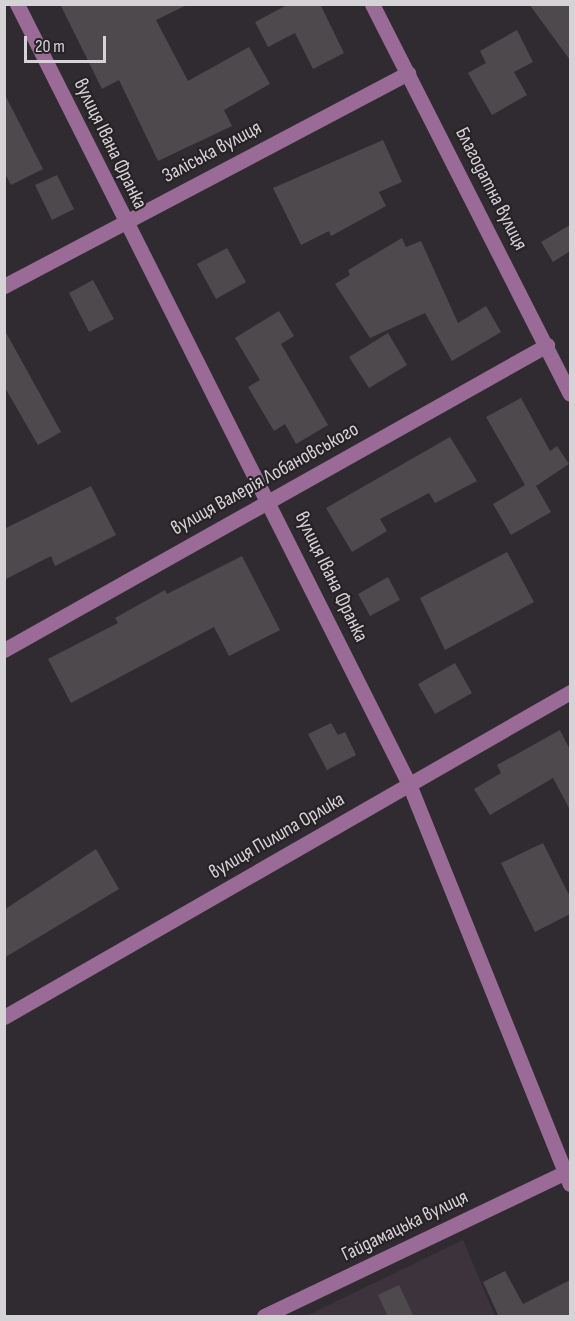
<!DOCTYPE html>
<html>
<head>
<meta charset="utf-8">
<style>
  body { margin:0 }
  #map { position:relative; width:575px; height:1321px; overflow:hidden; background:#302b30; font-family:"Sofia Sans Condensed",sans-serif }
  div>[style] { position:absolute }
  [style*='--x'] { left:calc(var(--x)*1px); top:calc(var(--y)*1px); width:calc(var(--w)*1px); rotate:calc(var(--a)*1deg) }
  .built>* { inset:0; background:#3d333c }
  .building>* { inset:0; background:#4e494d }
  .minor>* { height:15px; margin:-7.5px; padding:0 7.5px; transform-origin:7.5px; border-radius:7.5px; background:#996b96 }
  span { translate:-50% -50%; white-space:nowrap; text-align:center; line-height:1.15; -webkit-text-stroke:4.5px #262226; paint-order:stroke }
  .street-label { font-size:20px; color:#d6d3d6 }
  .frame { position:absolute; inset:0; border:6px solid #d6d3d6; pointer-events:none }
  .scale { position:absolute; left:24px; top:36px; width:82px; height:27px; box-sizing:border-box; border:3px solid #d6d3d6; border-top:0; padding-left:8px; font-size:18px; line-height:21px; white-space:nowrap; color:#d6d3d6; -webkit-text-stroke:4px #262226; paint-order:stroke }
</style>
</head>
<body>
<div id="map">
  <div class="built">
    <i style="clip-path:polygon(463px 1240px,495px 1316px,306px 1316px)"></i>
  </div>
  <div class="building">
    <i style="clip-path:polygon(60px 4px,189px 4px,156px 20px,188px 81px,249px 47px,270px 84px,224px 110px,232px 126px,158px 161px,119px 80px,102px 89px)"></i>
    <i style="clip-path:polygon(289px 4px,320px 4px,344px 53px,313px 69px,295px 33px,268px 47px,255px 22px)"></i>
    <i style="clip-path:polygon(529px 4px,570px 4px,570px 60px)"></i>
    <i style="clip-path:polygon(517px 30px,533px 62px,514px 72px,527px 95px,492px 115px,468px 73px,486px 63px,480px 51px)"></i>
    <i style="clip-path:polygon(4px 93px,43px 169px,11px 185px,4px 172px)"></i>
    <i style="clip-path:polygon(383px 140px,402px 182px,379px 192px,386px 206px,331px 236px,329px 231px,301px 245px,273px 188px)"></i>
    <i style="clip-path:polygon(57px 175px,74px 209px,52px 220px,35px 185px)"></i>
    <i style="clip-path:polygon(570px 225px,570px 251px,553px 262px,541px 242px)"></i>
    <i style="clip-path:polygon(402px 238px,406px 247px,421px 241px,458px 323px,486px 306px,501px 332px,452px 361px,425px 313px,370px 338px,335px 284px,350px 275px,348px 270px)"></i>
    <i style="clip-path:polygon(227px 248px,246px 282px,216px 299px,197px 264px)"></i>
    <i style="clip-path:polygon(93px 280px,114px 319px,89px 332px,69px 293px)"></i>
    <i style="clip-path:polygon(279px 311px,294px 336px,281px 344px,328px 425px,296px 444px,285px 424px,274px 431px,248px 387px,260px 380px,235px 338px)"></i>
    <i style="clip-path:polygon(4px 329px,61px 432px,38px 445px,4px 386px)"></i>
    <i style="clip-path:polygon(388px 333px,407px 365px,369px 388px,349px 357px)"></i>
    <i style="clip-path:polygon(521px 398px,550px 451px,557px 446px,569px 464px,536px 486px,551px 512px,511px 535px,493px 504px,525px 485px,486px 417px)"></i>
    <i style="clip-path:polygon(450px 437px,477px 481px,435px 503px,429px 493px,380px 519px,387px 531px,352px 552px,326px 508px)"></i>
    <i style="clip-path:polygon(91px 486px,116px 535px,55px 566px,51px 556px,4px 580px,4px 529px)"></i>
    <i style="clip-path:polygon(507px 552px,534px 602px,445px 650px,420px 598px)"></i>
    <i style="clip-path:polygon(242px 556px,280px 630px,229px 656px,214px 627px,71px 703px,48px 659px,118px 623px,115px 618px,165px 590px,167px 594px)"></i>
    <i style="clip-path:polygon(388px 577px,400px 600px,370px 616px,358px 594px)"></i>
    <i style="clip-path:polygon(455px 663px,472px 693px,435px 714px,418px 684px)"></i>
    <i style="clip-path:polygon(331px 723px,338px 735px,345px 732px,356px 755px,327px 770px,308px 734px)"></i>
    <i style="clip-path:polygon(560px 730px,570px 750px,570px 810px,553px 778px,490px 815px,474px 789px,501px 773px,497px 765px)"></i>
    <i style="clip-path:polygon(543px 843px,570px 897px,570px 914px,535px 932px,501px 863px)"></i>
    <i style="clip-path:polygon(96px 849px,119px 889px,4px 958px,4px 910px)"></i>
    <i style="clip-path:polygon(505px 1271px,523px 1304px,570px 1280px,570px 1317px,499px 1317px,483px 1282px)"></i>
    <i style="clip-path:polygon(399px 1285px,414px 1317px,388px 1317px,378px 1295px)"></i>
  </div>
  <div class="minor">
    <i style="--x:17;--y:4;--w:873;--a:63.32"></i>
    <i style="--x:409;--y:784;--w:431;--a:68.1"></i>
    <i style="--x:372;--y:4;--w:437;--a:63.1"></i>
    <i style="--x:4;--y:286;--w:457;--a:-27.8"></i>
    <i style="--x:4;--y:650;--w:623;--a:-29.32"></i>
    <i style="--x:4;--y:1017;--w:653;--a:-29.86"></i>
    <i style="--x:264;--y:1316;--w:332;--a:-25.5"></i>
  </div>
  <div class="street-label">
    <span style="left:110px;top:144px;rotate:64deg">вулиця Івана Франка</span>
    <span style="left:212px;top:152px;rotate:-28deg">Заліська вулиця</span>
    <span style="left:491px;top:189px;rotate:63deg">Благодатна вулиця</span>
    <span style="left:265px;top:479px;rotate:-29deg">вулиця Валерія Лобановського</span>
    <span style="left:331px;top:577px;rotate:64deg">вулиця Івана Франка</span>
    <span style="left:277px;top:836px;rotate:-30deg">вулиця Пилипа Орлика</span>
    <span style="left:405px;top:1226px;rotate:-26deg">Гайдамацька вулиця</span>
  </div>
  <div class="frame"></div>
  <div class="scale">20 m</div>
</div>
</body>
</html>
